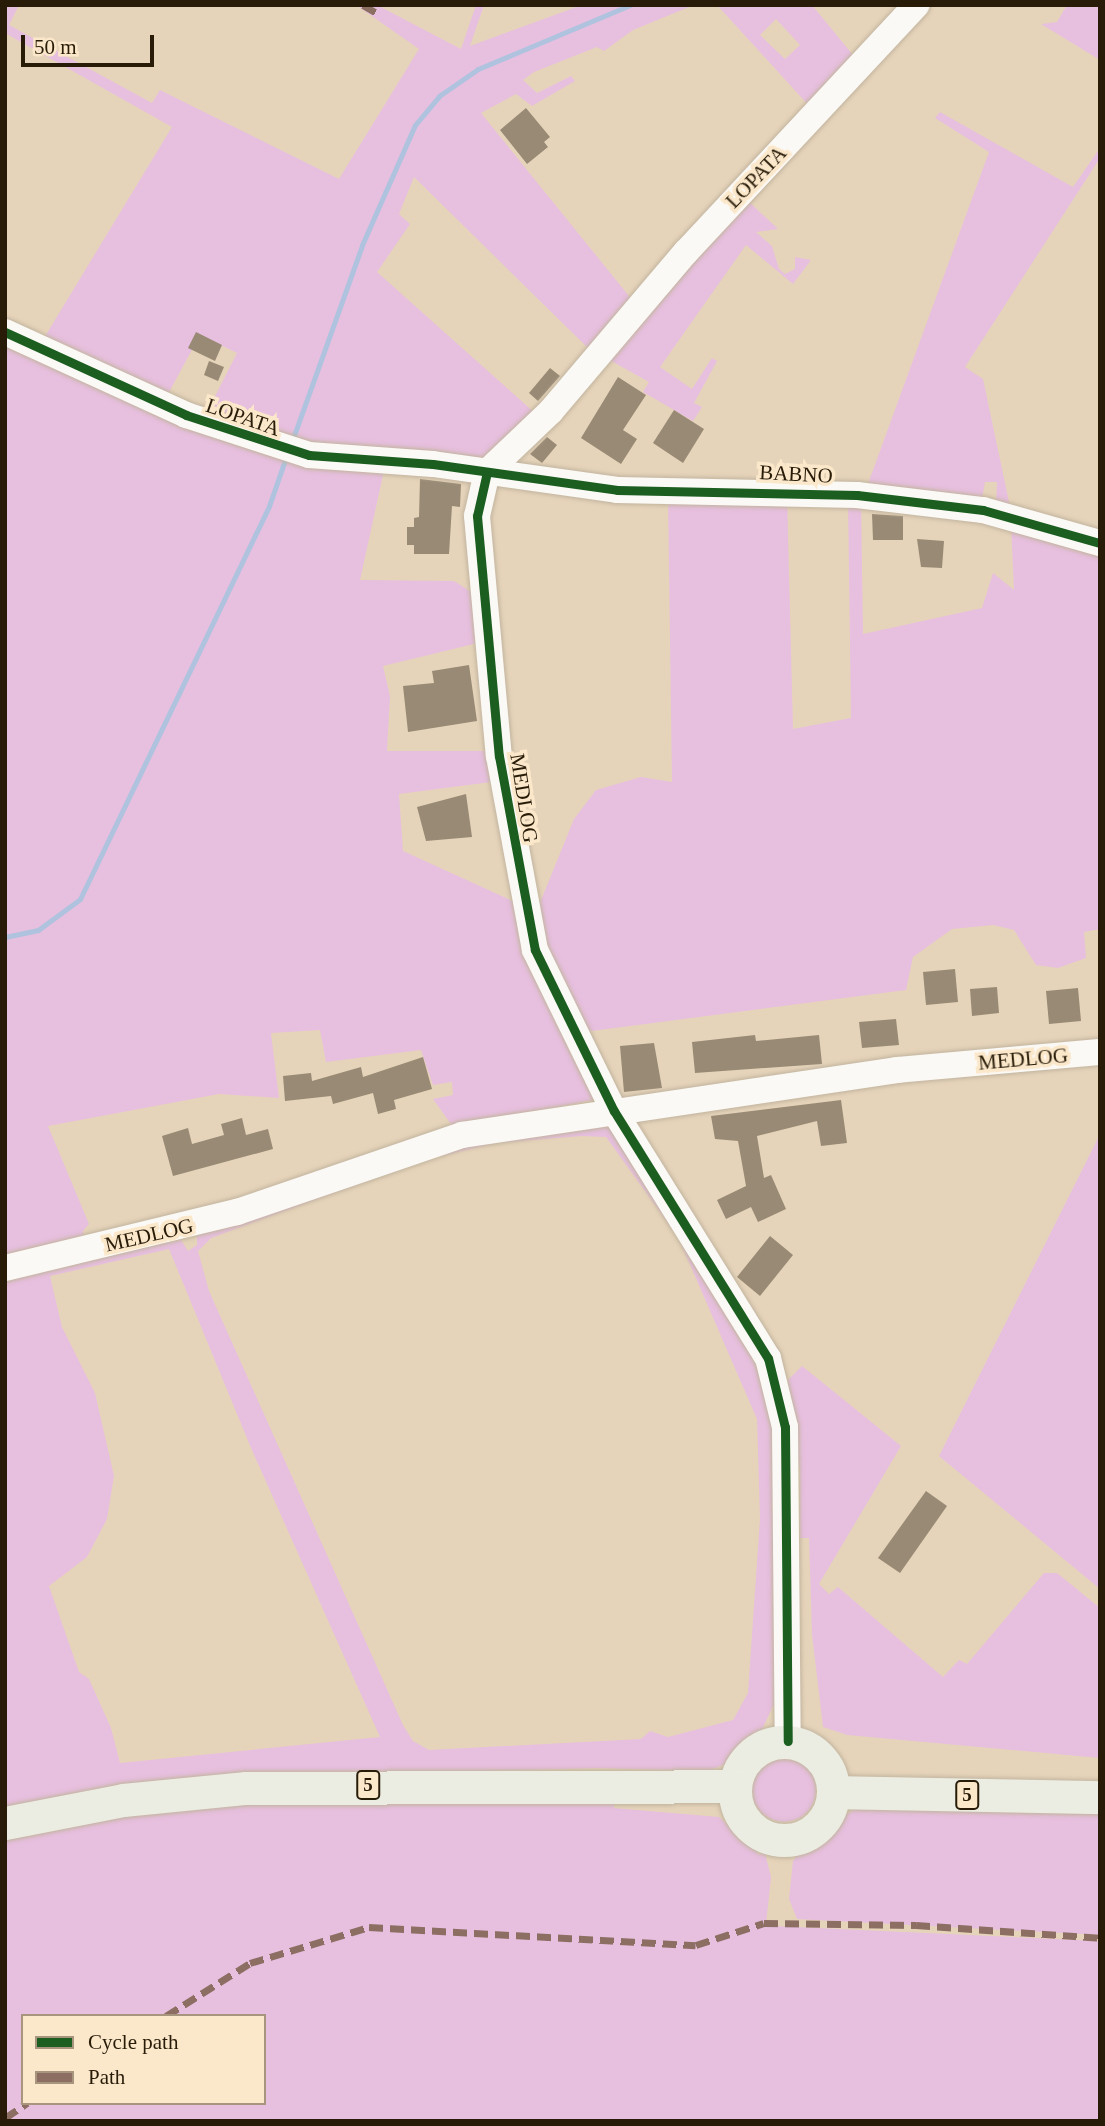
<!DOCTYPE html>
<html>
<head>
<meta charset="utf-8">
<style>
  body { margin:0 }
  #map { position:relative; width:1105px; height:2126px; overflow:hidden; background:#e6d4ba; font-family:Georgia,serif }
  div>[style] { position:absolute }
  [style*='--x'] { left:calc(var(--x)*1px); top:calc(var(--y)*1px); width:calc(var(--w)*1px); rotate:calc(var(--a)*1deg) }
  .green>* { inset:0; background:#e7bfdf }
  .round { border-radius:50% }
  .stream>* { height:5px; margin:-2.5px; padding:0 2.5px; transform-origin:2.5px; border-radius:2.5px; background:#afc3df }
  .building>* { inset:0; background:#988a75 }
  .roads { filter:drop-shadow(0 0 2px #c2b49f) drop-shadow(0 0 2px #c2b49f) }
  .minor>* { height:26px; margin:-13px; padding:0 13px; transform-origin:13px; border-radius:13px; background:#fbf9f5 }
  .major>* { height:33px; margin:-16.5px; padding:0 16.5px; transform-origin:16.5px; border-radius:16.5px; background:#ebede3 }
  .major>.ring { margin:-16.5px; padding:0; box-sizing:content-box; background:none; border:33px solid #ebede3; border-radius:50% }
  .quiet>* { height:7px; margin-top:-3.5px; transform-origin:0; background:repeating-linear-gradient(90deg,#8d6e63 0 14px,transparent 0 21px) }
  .cycleway>* { height:9px; margin:-4.5px; padding:0 4.5px; transform-origin:4.5px; border-radius:4.5px; background:#1b5e20 }
  span { translate:-50% -50%; white-space:nowrap; text-align:center; line-height:1.15; -webkit-text-stroke:7px #fbe7ca; paint-order:stroke }
  .shield-label span { padding:2px 5px; background:#fbe7ca; border:2px solid; border-radius:5px; -webkit-text-stroke-width:0 }
  .shield-label { font-size:19px; color:#281c09; font-weight:700 }
  .street-label { font-size:21px; color:#281c09 }
  .frame { position:absolute; inset:0; border:7px solid #281c09; pointer-events:none }
  .legend { position:absolute; left:21px; top:2014px; width:245px; height:91px; box-sizing:border-box; background:#fbe7ca; border:2px solid #a7967d; margin:0; padding:9px 12px; list-style:none; font-size:21px; color:#281c09 }
  .legend li { display:flex; align-items:center; gap:14px; height:35px }
  .legend b { width:35px; border:2px solid #a7967d }
  .scale { position:absolute; left:21px; top:35px; width:133px; height:32px; box-sizing:border-box; border:4px solid #281c09; border-top:0; padding-left:9px; font-size:21px; line-height:24px; white-space:nowrap; color:#281c09; -webkit-text-stroke:5px #fbe7ca; paint-order:stroke }
</style>
</head>
<body>
<div id="map">
  <div class="green">
    <i style="clip-path:polygon(5px 5px,19px 5px,9px 25px,152px 103px,160px 90px,339px 179px,419px 49px,356px 5px,377px 5px,461px 49px,476px 5px,484px 5px,470px 46px,582px 5px,694px 5px,633px 30px,604px 51px,597px 47px,534px 72px,523px 80px,537px 93px,571px 76px,575px 81px,532px 106px,516px 94px,481px 113px,633px 301px,592px 352px,414px 177px,399px 214px,410px 224px,377px 272px,536px 414px,487px 460px,341px 453px,205px 416px,237px 353px,200px 335px,168px 394px,41px 343px,172px 127px,5px 33px)"></i>
    <i style="clip-path:polygon(evenodd,717px 5px,812px 5px,857px 60px,811px 108px,717px 5px,776px 19px,800px 45px,785px 59px,760px 35px,776px 19px)"></i>
    <i style="clip-path:polygon(1067px 5px,1100px 5px,1100px 60px,1041px 24px,1057px 22px)"></i>
    <i style="clip-path:polygon(940px 112px,1073px 187px,1100px 148px,1100px 158px,965px 367px,983px 379px,1012px 516px,996px 504px,997px 482px,985px 482px,981px 504px,865px 492px,989px 152px,935px 118px)"></i>
    <i style="clip-path:polygon(746px 199px,778px 229px,756px 232px,772px 246px,779px 269px,785px 274px,795px 269px,795px 257px,811px 260px,793px 284px,746px 245px,660px 367px,692px 389px,712px 358px,717px 361px,694px 403px,702px 407px,693px 421px,643px 392px,649px 382px,606px 358px)"></i>
    <i style="clip-path:polygon(5px 341px,153px 408px,385px 466px,360px 580px,454px 581px,476px 595px,478px 643px,383px 666px,390px 696px,387px 751px,486px 751px,491px 782px,399px 794px,403px 851px,517px 903px,597px 1090px,593px 1100px,453px 1127px,433px 1099px,453px 1095px,452px 1082px,433px 1085px,421px 1050px,326px 1062px,320px 1030px,271px 1033px,279px 1098px,219px 1094px,48px 1126px,89px 1224px,83px 1231px,85px 1243px,5px 1260px)"></i>
    <i style="clip-path:polygon(787px 494px,793px 729px,851px 718px,848px 500px,861px 500px,863px 634px,982px 608px,993px 573px,1014px 590px,1011px 525px,1100px 549px,1100px 929px,1084px 932px,1086px 958px,1058px 968px,1036px 965px,1014px 930px,993px 925px,952px 929px,913px 957px,906px 990px,584px 1032px,543px 957px,535px 915px,574px 819px,596px 790px,641px 777px,672px 782px,668px 497px)"></i>
    <i style="clip-path:polygon(evenodd,603px 1123px,615px 1130px,749px 1348px,763px 1384px,774px 1427px,774px 1704px,759px 1736px,737px 1759px,708px 1771px,598px 1768px,221px 1778px,5px 1809px,5px 1277px,181px 1240px,188px 1251px,197px 1245px,197px 1234px,424px 1154px,603px 1123px,582px 1136px,606px 1137px,678px 1237px,757px 1419px,760px 1519px,748px 1693px,733px 1720px,668px 1737px,650px 1731px,641px 1739px,429px 1750px,413px 1741px,403px 1725px,209px 1291px,198px 1251px,211px 1238px,424px 1160px,497px 1143px,582px 1136px,603px 1123px,169px 1249px,251px 1448px,380px 1737px,120px 1763px,111px 1728px,89px 1679px,79px 1672px,49px 1586px,87px 1557px,107px 1519px,114px 1476px,95px 1393px,62px 1327px,50px 1276px,169px 1249px)"></i>
    <i style="clip-path:polygon(1100px 1134px,1100px 1589px,939px 1456px)"></i>
    <i style="clip-path:polygon(802px 1366px,901px 1446px,819px 1584px,829px 1594px,838px 1587px,943px 1677px,959px 1660px,967px 1664px,1044px 1573px,1057px 1573px,1100px 1608px,1100px 1758px,847px 1735px,823px 1727px,812px 1634px,809px 1538px,800px 1538px,800px 1469px,789px 1397px,788px 1380px)"></i>
    <i class="round" style="left:752px;top:1758px;width:64px;height:64px"></i>
    <i style="clip-path:polygon(evenodd,614px 1802px,614px 1808px,719px 1817px,760px 1855px,764px 1849px,771px 1877px,766px 1924px,774px 1926px,1100px 1941px,1100px 2121px,5px 2121px,5px 1837px,120px 1816px,240px 1803px,614px 1802px,23px 2016px,264px 2016px,264px 2103px,23px 2103px,23px 2016px)"></i>
    <i style="clip-path:polygon(858px 1807px,1100px 1810px,1100px 1935px,797px 1919px,789px 1899px,793px 1861px,804px 1843px)"></i>
  </div>
  <div class="stream">
    <i style="--x:292;--y:441;--w:208;--a:-70.3"></i>
    <i style="--x:362;--y:245;--w:131;--a:-66.2"></i>
    <i style="--x:415;--y:125;--w:38;--a:-50"></i>
    <i style="--x:439;--y:96;--w:47;--a:-34.7"></i>
    <i style="--x:478;--y:69;--w:165;--a:-22.8"></i>
    <i style="--x:5;--y:937;--w:34;--a:-12"></i>
    <i style="--x:38;--y:930;--w:52;--a:-36.4"></i>
    <i style="--x:80;--y:899;--w:436;--a:-64.3"></i>
    <i style="--x:269;--y:506;--w:52;--a:-70.9"></i>
  </div>
  <div class="building">
    <i style="clip-path:polygon(526px 108px,550px 137px,544px 142px,548px 147px,527px 164px,500px 130px)"></i>
    <i style="clip-path:polygon(196px 332px,222px 345px,215px 361px,188px 348px)"></i>
    <i style="clip-path:polygon(209px 361px,224px 367px,218px 381px,204px 375px)"></i>
    <i style="clip-path:polygon(550px 368px,560px 376px,538px 401px,529px 393px)"></i>
    <i style="clip-path:polygon(618px 377px,646px 395px,623px 430px,637px 439px,621px 464px,581px 438px)"></i>
    <i style="clip-path:polygon(674px 410px,704px 429px,683px 463px,653px 443px)"></i>
    <i style="clip-path:polygon(547px 437px,557px 445px,542px 463px,530px 454px)"></i>
    <i style="clip-path:polygon(420px 479px,461px 484px,460px 507px,452px 506px,449px 554px,414px 554px,414px 545px,407px 545px,407px 527px,414px 527px,414px 518px,419px 517px)"></i>
    <i style="clip-path:polygon(872px 514px,903px 516px,903px 540px,873px 540px)"></i>
    <i style="clip-path:polygon(917px 539px,944px 541px,942px 568px,921px 567px)"></i>
    <i style="clip-path:polygon(469px 665px,477px 721px,408px 732px,403px 686px,434px 683px,432px 671px)"></i>
    <i style="clip-path:polygon(466px 794px,472px 837px,426px 841px,417px 807px)"></i>
    <i style="clip-path:polygon(955px 969px,958px 1002px,926px 1005px,923px 972px)"></i>
    <i style="clip-path:polygon(997px 987px,999px 1013px,972px 1016px,970px 989px)"></i>
    <i style="clip-path:polygon(1078px 988px,1081px 1021px,1049px 1024px,1046px 991px)"></i>
    <i style="clip-path:polygon(896px 1019px,899px 1045px,862px 1048px,859px 1022px)"></i>
    <i style="clip-path:polygon(755px 1035px,756px 1041px,819px 1035px,822px 1064px,695px 1073px,692px 1042px)"></i>
    <i style="clip-path:polygon(654px 1043px,662px 1088px,624px 1092px,620px 1046px)"></i>
    <i style="clip-path:polygon(423px 1057px,432px 1089px,394px 1100px,396px 1109px,378px 1114px,373px 1093px,333px 1104px,331px 1096px,285px 1101px,283px 1076px,311px 1073px,312px 1081px,361px 1067px,363px 1077px)"></i>
    <i style="clip-path:polygon(841px 1100px,847px 1143px,821px 1146px,817px 1121px,757px 1136px,764px 1178px,771px 1175px,786px 1209px,758px 1222px,751px 1207px,726px 1219px,717px 1200px,746px 1186px,738px 1141px,715px 1139px,711px 1116px)"></i>
    <i style="clip-path:polygon(242px 1118px,246px 1135px,268px 1129px,273px 1149px,173px 1176px,162px 1136px,188px 1128px,192px 1144px,224px 1135px,221px 1124px)"></i>
    <i style="clip-path:polygon(770px 1236px,793px 1255px,760px 1296px,737px 1277px)"></i>
    <i style="clip-path:polygon(926px 1491px,947px 1506px,900px 1573px,878px 1558px)"></i>
  </div>
  <div class="roads">
    <div class="minor">
      <i style="--x:5;--y:332;--w:199;--a:24.6"></i>
      <i style="--x:186;--y:415;--w:129;--a:18"></i>
      <i style="--x:309;--y:455;--w:124;--a:4.2"></i>
      <i style="--x:433;--y:464;--w:186;--a:8"></i>
      <i style="--x:617;--y:490;--w:240;--a:1.2"></i>
      <i style="--x:857;--y:495;--w:127;--a:6.8"></i>
      <i style="--x:983;--y:510;--w:122;--a:15.8"></i>
      <i style="--x:487;--y:472;--w:45;--a:102.8"></i>
      <i style="--x:477;--y:516;--w:241;--a:84.8"></i>
      <i style="--x:499;--y:756;--w:197;--a:79.5"></i>
      <i style="--x:535;--y:950;--w:179;--a:63.9"></i>
      <i style="--x:614;--y:1111;--w:291;--a:58.1"></i>
      <i style="--x:768;--y:1358;--w:71;--a:76.2"></i>
      <i style="--x:785;--y:1427;--w:314;--a:89.5"></i>
      <i style="--x:487;--y:472;--w:88;--a:-43.6"></i>
      <i style="--x:551;--y:411;--w:209;--a:-49.7"></i>
      <i style="--x:686;--y:252;--w:338;--a:-47"></i>
      <i style="--x:5;--y:1268;--w:239;--a:-13.6"></i>
      <i style="--x:237;--y:1212;--w:238;--a:-18.9"></i>
      <i style="--x:462;--y:1135;--w:440;--a:-8.5"></i>
      <i style="--x:897;--y:1070;--w:204;--a:-5.1"></i>
    </div>
    <div class="major">
      <i class="ring" style="left:735px;top:1742px;width:65px;height:65px"></i>
      <i style="--x:834;--y:1792;--w:266;--a:1.1"></i>
      <i style="--x:5;--y:1823;--w:120;--a:-11"></i>
      <i style="--x:123;--y:1800;--w:124;--a:-5.6"></i>
      <i style="--x:246;--y:1788;--w:488;--a:-0.2"></i>
    </div>
  </div>
  <div class="quiet">
    <i style="--x:363;--y:5;--w:20;--a:30"></i>
    <i style="--x:166;--y:2016;--w:99;--a:-32.2"></i>
    <i style="--x:250;--y:1963;--w:124;--a:-16.8"></i>
    <i style="--x:369;--y:1927;--w:327;--a:3.2"></i>
    <i style="--x:696;--y:1945;--w:71;--a:-17.9"></i>
    <i style="--x:764;--y:1923;--w:152;--a:0.8"></i>
    <i style="--x:916;--y:1925;--w:184;--a:4"></i>
    <i style="--x:5;--y:2118;--w:27;--a:-34"></i>
  </div>
  <div class="cycleway">
    <i style="--x:5;--y:332;--w:199;--a:24.6"></i>
    <i style="--x:186;--y:415;--w:129;--a:18"></i>
    <i style="--x:309;--y:455;--w:124;--a:4.2"></i>
    <i style="--x:433;--y:464;--w:186;--a:8"></i>
    <i style="--x:617;--y:490;--w:240;--a:1.2"></i>
    <i style="--x:857;--y:495;--w:127;--a:6.8"></i>
    <i style="--x:983;--y:510;--w:122;--a:15.8"></i>
    <i style="--x:487;--y:472;--w:45;--a:102.8"></i>
    <i style="--x:477;--y:516;--w:241;--a:84.8"></i>
    <i style="--x:499;--y:756;--w:197;--a:79.5"></i>
    <i style="--x:535;--y:950;--w:179;--a:63.9"></i>
    <i style="--x:614;--y:1111;--w:291;--a:58.1"></i>
    <i style="--x:768;--y:1358;--w:71;--a:76.2"></i>
    <i style="--x:785;--y:1427;--w:314;--a:89.5"></i>
  </div>
  <div class="shield-label">
    <span style="left:368px;top:1785px">5</span>
    <span style="left:967px;top:1795px">5</span>
  </div>
  <div class="street-label">
    <span style="left:756px;top:177px;rotate:-46deg">LOPATA</span>
    <span style="left:243px;top:417px;rotate:19deg">LOPATA</span>
    <span style="left:796px;top:474px;rotate:3deg">BABNO</span>
    <span style="left:524px;top:798px;rotate:81deg">MEDLOG</span>
    <span style="left:1023px;top:1059px;rotate:-5deg">MEDLOG</span>
    <span style="left:149px;top:1235px;rotate:-13deg">MEDLOG</span>
  </div>
  <div class="frame"></div>
  <ul class="legend">
  <li><b style="height:9px;background:#1b5e20"></b>Cycle path</li>
  <li><b style="height:9px;background:#8d6e63"></b>Path</li>
  </ul>
  <div class="scale">50 m</div>
</div>
</body>
</html>
